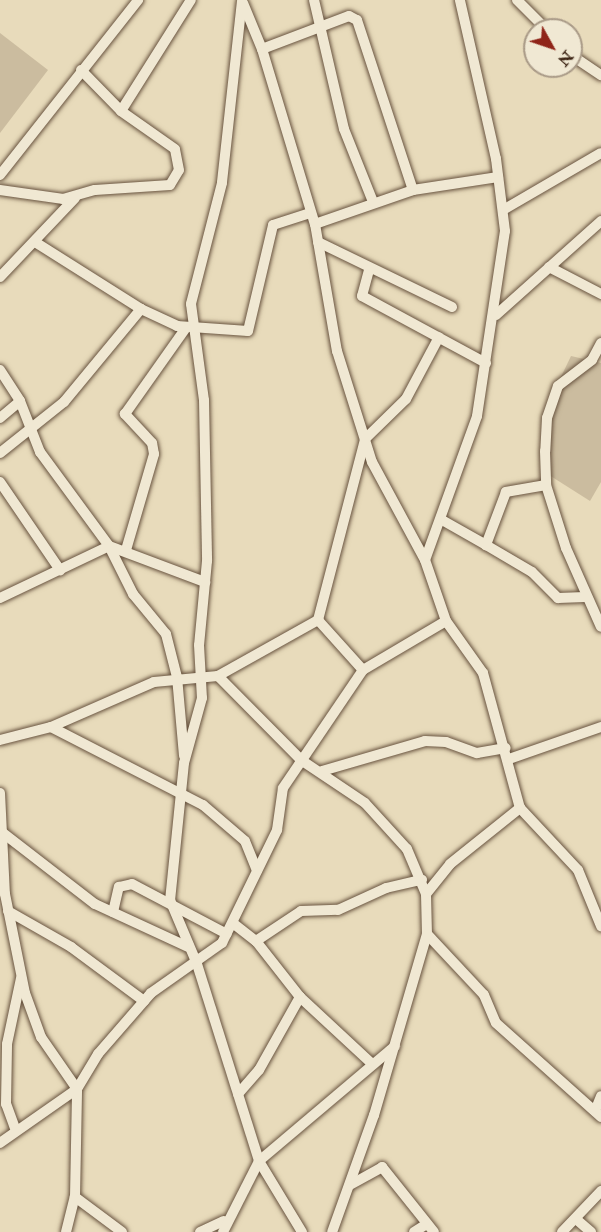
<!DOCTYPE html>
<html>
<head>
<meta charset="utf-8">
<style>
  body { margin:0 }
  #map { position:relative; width:601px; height:1232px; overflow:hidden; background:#e8dbbb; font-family:"IM FELL Double Pica",serif }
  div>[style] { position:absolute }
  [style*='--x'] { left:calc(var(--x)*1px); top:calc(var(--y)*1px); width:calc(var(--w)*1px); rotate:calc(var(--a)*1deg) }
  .green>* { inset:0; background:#cbbc9f }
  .roads { filter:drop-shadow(0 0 2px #68533f) drop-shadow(0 0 2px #68533f) }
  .street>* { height:10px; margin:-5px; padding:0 5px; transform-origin:5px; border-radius:5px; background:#f0e8d3 }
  span { translate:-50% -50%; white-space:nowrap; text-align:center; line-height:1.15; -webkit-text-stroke:4.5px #f0e8d3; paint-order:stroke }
  .north { position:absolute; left:523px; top:18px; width:60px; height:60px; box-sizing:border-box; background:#f0e8d3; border:2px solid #a99a87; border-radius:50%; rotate:130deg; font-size:16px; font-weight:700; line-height:24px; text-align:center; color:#3e2616 }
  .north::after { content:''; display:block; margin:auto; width:21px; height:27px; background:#8f2418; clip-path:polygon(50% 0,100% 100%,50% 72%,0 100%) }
</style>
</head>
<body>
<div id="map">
  <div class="green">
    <i style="clip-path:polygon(0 33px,48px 70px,0 133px)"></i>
    <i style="clip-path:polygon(571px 356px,601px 363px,601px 482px,590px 501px,549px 475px,548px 404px)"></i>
  </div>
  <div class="roads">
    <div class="street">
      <i style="--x:314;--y:0;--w:132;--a:76.9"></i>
      <i style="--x:344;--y:129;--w:79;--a:68.3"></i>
      <i style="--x:517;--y:0;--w:42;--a:45"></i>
      <i style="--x:242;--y:1;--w:183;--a:96.3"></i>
      <i style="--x:222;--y:183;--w:125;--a:104.4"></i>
      <i style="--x:191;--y:304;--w:97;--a:82.3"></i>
      <i style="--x:204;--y:400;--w:161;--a:88.9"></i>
      <i style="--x:207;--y:561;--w:84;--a:95.4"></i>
      <i style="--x:199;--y:645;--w:53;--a:86.8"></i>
      <i style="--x:202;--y:698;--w:67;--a:105.5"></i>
      <i style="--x:184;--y:763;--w:138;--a:95.8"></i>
      <i style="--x:170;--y:900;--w:69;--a:67.1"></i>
      <i style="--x:197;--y:964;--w:207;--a:72.5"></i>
      <i style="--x:259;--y:1161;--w:83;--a:58.8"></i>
      <i style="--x:243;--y:3;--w:50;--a:67.6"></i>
      <i style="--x:262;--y:49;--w:183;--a:73.2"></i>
      <i style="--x:315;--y:224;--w:129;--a:80.2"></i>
      <i style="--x:337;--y:351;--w:116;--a:72.5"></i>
      <i style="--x:372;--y:462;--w:111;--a:61.6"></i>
      <i style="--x:425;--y:560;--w:65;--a:71"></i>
      <i style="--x:446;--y:621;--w:64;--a:54.6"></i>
      <i style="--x:483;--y:673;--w:140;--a:74.7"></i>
      <i style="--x:520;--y:808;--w:85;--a:46.9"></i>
      <i style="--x:578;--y:870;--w:61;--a:67.7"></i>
      <i style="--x:262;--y:49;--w:93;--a:-20.8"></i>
      <i style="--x:349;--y:16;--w:9;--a:27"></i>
      <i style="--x:357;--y:20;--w:179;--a:71.8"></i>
      <i style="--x:571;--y:55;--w:36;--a:34"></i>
      <i style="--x:81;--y:70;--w:57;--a:45.7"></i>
      <i style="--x:121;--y:111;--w:131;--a:-57.8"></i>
      <i style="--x:0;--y:175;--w:223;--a:-51.7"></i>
      <i style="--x:0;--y:190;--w:64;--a:8.1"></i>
      <i style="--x:63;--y:199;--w:33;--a:-16"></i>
      <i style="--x:95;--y:190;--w:75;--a:-3.8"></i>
      <i style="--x:170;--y:185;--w:17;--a:-59"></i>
      <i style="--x:179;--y:170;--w:21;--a:-101"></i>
      <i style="--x:175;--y:149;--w:66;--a:-144.9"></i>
      <i style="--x:503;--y:210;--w:113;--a:-30.2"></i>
      <i style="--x:315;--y:224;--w:104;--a:-19.1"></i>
      <i style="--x:413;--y:190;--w:86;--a:-8.7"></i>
      <i style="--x:35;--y:242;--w:125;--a:32.3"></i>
      <i style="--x:318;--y:242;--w:149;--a:25.9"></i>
      <i style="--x:549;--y:267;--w:59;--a:27.4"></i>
      <i style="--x:369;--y:270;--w:27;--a:105"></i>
      <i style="--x:362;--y:296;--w:141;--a:28.4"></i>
      <i style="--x:0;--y:277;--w:109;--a:-46.5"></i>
      <i style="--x:496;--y:315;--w:141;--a:-41.8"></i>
      <i style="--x:601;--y:343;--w:19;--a:118"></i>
      <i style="--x:592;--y:360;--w:43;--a:142.6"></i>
      <i style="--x:558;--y:386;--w:34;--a:109"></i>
      <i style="--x:547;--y:418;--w:33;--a:93"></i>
      <i style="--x:545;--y:451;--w:34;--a:88"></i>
      <i style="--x:546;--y:485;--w:66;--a:72.4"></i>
      <i style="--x:566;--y:548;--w:86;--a:66.1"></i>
      <i style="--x:0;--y:370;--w:37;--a:57"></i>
      <i style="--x:20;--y:401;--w:55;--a:68.6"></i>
      <i style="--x:40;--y:452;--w:117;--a:53.7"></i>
      <i style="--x:109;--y:546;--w:54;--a:63.4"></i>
      <i style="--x:133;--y:594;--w:52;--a:50.5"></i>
      <i style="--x:166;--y:634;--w:44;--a:75.7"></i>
      <i style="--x:177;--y:677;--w:79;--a:84.9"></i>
      <i style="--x:0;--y:418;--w:26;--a:-40"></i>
      <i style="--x:0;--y:453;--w:82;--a:-38.6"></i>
      <i style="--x:64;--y:402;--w:121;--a:-50.4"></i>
      <i style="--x:141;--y:309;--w:40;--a:25"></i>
      <i style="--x:177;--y:326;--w:71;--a:4"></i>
      <i style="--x:248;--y:331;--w:109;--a:-76.7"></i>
      <i style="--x:273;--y:225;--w:39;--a:-18"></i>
      <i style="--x:0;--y:482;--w:107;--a:55.7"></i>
      <i style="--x:546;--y:485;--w:41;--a:170.1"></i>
      <i style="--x:506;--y:492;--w:57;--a:110.7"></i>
      <i style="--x:486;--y:545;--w:53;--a:30.4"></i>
      <i style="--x:532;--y:572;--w:37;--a:45"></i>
      <i style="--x:558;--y:598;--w:27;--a:-2"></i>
      <i style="--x:442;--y:520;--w:51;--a:29.6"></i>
      <i style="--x:126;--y:550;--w:100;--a:-73.7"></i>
      <i style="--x:154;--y:454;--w:11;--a:-100"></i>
      <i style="--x:152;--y:443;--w:40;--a:-133"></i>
      <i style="--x:125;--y:414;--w:105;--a:-54.7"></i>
      <i style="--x:425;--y:560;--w:153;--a:-70.1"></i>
      <i style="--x:477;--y:416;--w:187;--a:-81.4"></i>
      <i style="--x:505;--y:231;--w:73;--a:-97.1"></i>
      <i style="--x:496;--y:159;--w:163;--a:-102.8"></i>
      <i style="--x:0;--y:598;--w:121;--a:-25.5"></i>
      <i style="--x:109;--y:546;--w:103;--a:20.6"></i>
      <i style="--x:318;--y:620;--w:67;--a:48"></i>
      <i style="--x:218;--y:676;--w:115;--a:-29.2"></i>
      <i style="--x:318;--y:620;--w:187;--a:-75.4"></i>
      <i style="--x:365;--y:439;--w:57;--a:-44.3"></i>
      <i style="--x:406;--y:399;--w:70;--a:-62"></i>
      <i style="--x:51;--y:727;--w:171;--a:27.2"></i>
      <i style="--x:203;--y:805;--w:55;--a:40.6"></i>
      <i style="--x:245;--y:841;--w:32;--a:68"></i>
      <i style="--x:0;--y:740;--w:53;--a:-14.3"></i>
      <i style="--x:51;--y:727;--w:112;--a:-23.6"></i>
      <i style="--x:154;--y:682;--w:64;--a:-5.4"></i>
      <i style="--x:218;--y:676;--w:118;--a:45.3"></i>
      <i style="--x:301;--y:760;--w:77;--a:33.9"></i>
      <i style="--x:365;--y:803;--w:62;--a:47.6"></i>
      <i style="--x:407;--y:849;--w:49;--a:67.1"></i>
      <i style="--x:426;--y:894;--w:40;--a:88.6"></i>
      <i style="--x:427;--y:934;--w:189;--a:106.3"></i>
      <i style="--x:374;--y:1115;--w:124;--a:109.7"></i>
      <i style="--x:509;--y:759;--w:97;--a:-19.2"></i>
      <i style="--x:322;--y:771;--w:107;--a:-16.2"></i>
      <i style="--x:425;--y:741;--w:21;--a:3"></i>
      <i style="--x:446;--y:742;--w:33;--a:20"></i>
      <i style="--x:477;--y:753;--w:29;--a:-10"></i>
      <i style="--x:0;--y:793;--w:101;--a:87.2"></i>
      <i style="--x:5;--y:894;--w:101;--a:78.6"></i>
      <i style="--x:25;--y:993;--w:47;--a:70"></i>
      <i style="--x:41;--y:1037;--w:63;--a:55.3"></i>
      <i style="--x:77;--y:1089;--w:94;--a:145"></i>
      <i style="--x:3;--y:833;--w:116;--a:37.7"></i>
      <i style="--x:95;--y:904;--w:102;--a:24.8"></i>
      <i style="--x:426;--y:894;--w:38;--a:-51"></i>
      <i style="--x:450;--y:864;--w:90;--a:-38.7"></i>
      <i style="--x:8;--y:911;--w:73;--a:29.7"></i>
      <i style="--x:71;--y:947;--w:91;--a:36.5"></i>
      <i style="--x:113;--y:912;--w:26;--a:-77"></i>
      <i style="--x:119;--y:887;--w:13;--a:-13"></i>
      <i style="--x:132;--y:884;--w:107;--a:27.8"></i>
      <i style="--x:234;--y:924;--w:28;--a:38"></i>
      <i style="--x:256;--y:941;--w:71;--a:51.8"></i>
      <i style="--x:300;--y:997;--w:98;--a:42.9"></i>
      <i style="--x:427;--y:934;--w:83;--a:46.9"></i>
      <i style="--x:484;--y:995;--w:30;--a:67"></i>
      <i style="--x:496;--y:1023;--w:141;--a:41.8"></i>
      <i style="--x:256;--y:941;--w:54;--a:-33.7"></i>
      <i style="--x:301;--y:911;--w:37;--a:-2"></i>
      <i style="--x:338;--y:910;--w:53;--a:-24.6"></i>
      <i style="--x:386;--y:888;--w:37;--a:-13"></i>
      <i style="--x:238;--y:1094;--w:32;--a:-49"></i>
      <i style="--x:259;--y:1070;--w:84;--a:-60.7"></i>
      <i style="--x:595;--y:1111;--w:16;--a:-68"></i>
      <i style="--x:16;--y:1131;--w:29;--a:-110"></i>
      <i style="--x:6;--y:1104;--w:60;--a:-89"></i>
      <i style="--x:7;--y:1044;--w:67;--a:-78"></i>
      <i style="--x:350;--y:1185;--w:37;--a:-29"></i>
      <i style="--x:382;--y:1167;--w:83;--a:51.3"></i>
      <i style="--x:576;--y:1219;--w:20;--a:41"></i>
      <i style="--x:66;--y:1232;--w:36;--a:-76"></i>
      <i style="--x:122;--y:1232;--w:59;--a:-143.3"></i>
      <i style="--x:75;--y:1197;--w:108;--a:-88.9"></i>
      <i style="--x:77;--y:1089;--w:41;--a:-59"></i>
      <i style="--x:98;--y:1054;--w:81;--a:-49"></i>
      <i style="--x:151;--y:993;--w:87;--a:-35.2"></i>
      <i style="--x:222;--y:943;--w:126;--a:-64"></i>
      <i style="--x:277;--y:830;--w:42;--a:-81.9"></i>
      <i style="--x:283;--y:788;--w:143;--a:-55.9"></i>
      <i style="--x:363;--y:670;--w:96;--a:-30.6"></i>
      <i style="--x:200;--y:1232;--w:26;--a:-25"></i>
      <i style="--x:223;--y:1232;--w:80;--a:-63.1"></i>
      <i style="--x:259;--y:1161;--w:178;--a:-40.2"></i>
      <i style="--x:414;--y:1232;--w:15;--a:-32"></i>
      <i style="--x:562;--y:1232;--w:57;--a:-46.4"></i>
    </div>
  </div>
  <div class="north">N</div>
</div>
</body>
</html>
